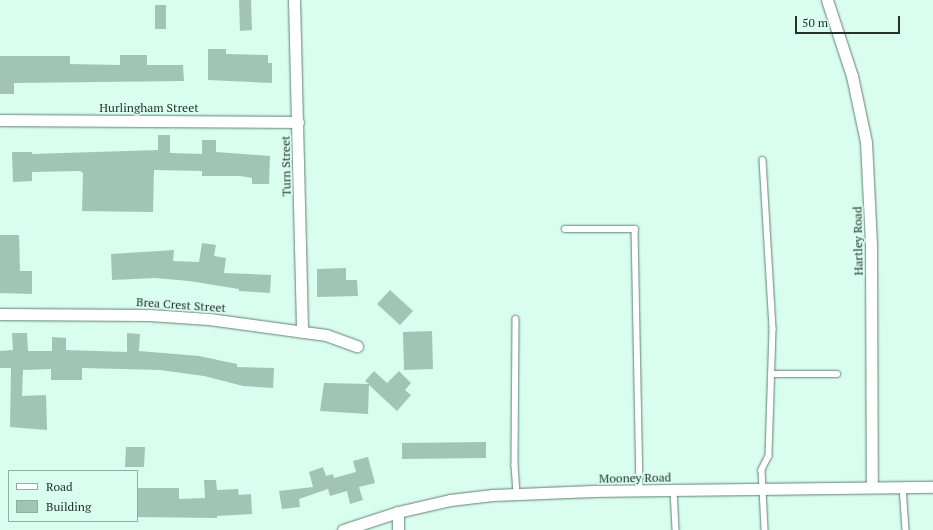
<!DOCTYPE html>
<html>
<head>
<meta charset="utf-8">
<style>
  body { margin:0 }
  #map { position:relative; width:933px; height:530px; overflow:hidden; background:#d9fdee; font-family:"PT Serif",serif }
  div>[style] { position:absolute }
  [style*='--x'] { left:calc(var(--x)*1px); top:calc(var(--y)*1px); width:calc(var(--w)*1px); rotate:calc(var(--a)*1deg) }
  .building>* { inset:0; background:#a1c4b5 }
  .roads { filter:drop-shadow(0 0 1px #618274) drop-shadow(0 0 1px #618274) }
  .service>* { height:5.5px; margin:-2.75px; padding:0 2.75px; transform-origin:2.75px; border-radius:2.75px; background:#fff }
  .minor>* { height:11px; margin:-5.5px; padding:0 5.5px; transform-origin:5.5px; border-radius:5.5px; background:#fff }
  span { translate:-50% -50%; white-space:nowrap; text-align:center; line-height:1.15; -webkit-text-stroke:3.5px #d9fdee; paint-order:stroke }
  .street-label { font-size:12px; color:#24322d }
  .legend { position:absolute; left:8px; top:470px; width:130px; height:52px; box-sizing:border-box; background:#d9fdee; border:1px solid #91aca1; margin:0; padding:5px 7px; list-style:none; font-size:12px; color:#24322d }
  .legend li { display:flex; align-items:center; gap:8px; height:20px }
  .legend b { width:20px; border:1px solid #91aca1 }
  .scale { position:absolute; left:795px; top:16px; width:105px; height:18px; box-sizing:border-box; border:2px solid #24322d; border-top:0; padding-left:5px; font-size:12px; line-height:14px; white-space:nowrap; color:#24322d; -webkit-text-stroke:3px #d9fdee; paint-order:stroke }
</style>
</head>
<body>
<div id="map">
  <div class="building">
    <i style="clip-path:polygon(239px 0,251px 0,252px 30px,240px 31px)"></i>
    <i style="clip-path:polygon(155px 5px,166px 5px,166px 29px,155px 29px)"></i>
    <i style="clip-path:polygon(208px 49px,226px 49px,226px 54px,268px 55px,268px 63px,272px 63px,272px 83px,208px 80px)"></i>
    <i style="clip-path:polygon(120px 55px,147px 55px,147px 65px,183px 65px,184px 81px,14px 83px,14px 94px,0 94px,0 56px,70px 56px,70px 64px,120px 65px)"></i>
    <i style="clip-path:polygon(158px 135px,170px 135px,170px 153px,202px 154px,202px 140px,216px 140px,216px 152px,270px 156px,269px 184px,252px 184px,252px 178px,240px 176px,202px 176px,202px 171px,154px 170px,153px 212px,82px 211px,83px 173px,80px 171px,32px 172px,32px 181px,13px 182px,12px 152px,32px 152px,32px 154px,158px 150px)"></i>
    <i style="clip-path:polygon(0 235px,19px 235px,20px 271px,32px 271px,32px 294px,0 293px)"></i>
    <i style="clip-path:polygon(202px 243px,216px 245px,214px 256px,226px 258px,224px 273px,271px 275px,270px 293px,239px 291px,239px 289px,189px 281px,155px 278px,112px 280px,111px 254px,174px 250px,173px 261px,199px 262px)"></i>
    <i style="clip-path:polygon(346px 268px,346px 280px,357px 280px,358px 296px,317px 297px,317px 269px)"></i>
    <i style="clip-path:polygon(390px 290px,413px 311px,400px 325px,377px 304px)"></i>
    <i style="clip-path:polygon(432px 331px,433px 369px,404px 370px,403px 332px)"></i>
    <i style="clip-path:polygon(12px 333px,27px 333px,28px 351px,52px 351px,52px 337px,66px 338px,66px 350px,127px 352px,127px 333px,140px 334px,139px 351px,199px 356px,237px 364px,237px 367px,274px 368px,273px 388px,243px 386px,204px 376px,160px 370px,82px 368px,82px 380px,51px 380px,51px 369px,23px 370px,22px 396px,46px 395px,47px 430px,10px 427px,11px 368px,0 368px,0 351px,13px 350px)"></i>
    <i style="clip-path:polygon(374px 371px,387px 383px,399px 371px,411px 383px,405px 390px,411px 395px,397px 411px,369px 385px,368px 414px,320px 411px,324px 383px,369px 384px,365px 381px)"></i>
    <i style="clip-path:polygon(486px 442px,486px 458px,402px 459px,402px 443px)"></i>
    <i style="clip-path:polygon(126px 447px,145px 447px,144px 467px,125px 467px)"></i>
    <i style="clip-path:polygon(368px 457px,375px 483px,359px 487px,363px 500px,350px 504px,347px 491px,330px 496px,328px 489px,299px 499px,300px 507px,282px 509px,279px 491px,313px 487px,309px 472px,323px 467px,326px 476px,333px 474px,334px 478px,356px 472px,353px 461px)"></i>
    <i style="clip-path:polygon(204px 480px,216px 480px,217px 490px,238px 489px,239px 495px,251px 494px,252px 514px,217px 516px,217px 518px,137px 517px,137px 488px,179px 488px,179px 499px,205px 498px)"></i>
  </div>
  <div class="roads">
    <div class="service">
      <i style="--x:763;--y:160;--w:169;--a:86.6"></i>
      <i style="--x:773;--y:329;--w:127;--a:91.8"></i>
      <i style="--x:769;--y:456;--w:16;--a:117"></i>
      <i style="--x:762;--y:470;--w:60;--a:87.1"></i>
      <i style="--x:565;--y:229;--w:70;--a:0"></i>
      <i style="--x:635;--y:229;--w:262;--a:88.9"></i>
      <i style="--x:516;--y:319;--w:146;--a:90.4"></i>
      <i style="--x:515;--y:465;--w:29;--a:86"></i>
      <i style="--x:773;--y:374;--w:64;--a:0"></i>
      <i style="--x:903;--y:487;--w:43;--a:86"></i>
      <i style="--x:674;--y:490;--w:40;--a:87.1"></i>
    </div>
    <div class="minor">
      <i style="--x:294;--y:0;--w:332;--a:88.6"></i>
      <i style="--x:827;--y:0;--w:80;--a:71.8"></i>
      <i style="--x:852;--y:76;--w:67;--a:78"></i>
      <i style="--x:866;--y:142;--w:102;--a:87.2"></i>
      <i style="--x:871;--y:244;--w:243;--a:89.8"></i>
      <i style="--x:0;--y:120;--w:298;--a:0.4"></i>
      <i style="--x:0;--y:314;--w:149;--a:0.4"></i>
      <i style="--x:149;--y:315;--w:60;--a:3.8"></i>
      <i style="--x:209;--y:319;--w:118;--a:7.8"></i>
      <i style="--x:326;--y:335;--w:33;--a:20"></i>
      <i style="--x:398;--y:512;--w:18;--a:90"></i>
      <i style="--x:343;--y:530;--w:58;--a:-18.1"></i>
      <i style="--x:398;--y:512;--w:53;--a:-13"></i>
      <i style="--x:450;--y:500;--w:43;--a:-6.6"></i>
      <i style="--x:493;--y:495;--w:101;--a:-2.3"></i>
      <i style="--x:594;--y:491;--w:339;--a:-0.7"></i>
    </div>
  </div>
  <div class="street-label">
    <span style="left:149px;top:108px">Hurlingham Street</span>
    <span style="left:286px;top:166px;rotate:-91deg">Turn Street</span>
    <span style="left:858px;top:241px;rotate:-91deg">Hartley Road</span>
    <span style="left:181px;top:305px;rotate:4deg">Brea Crest Street</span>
    <span style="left:635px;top:478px;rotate:-1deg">Mooney Road</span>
  </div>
  <ul class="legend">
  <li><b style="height:5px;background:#fff"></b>Road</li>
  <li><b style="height:11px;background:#a1c4b5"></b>Building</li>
  </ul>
  <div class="scale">50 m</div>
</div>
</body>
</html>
